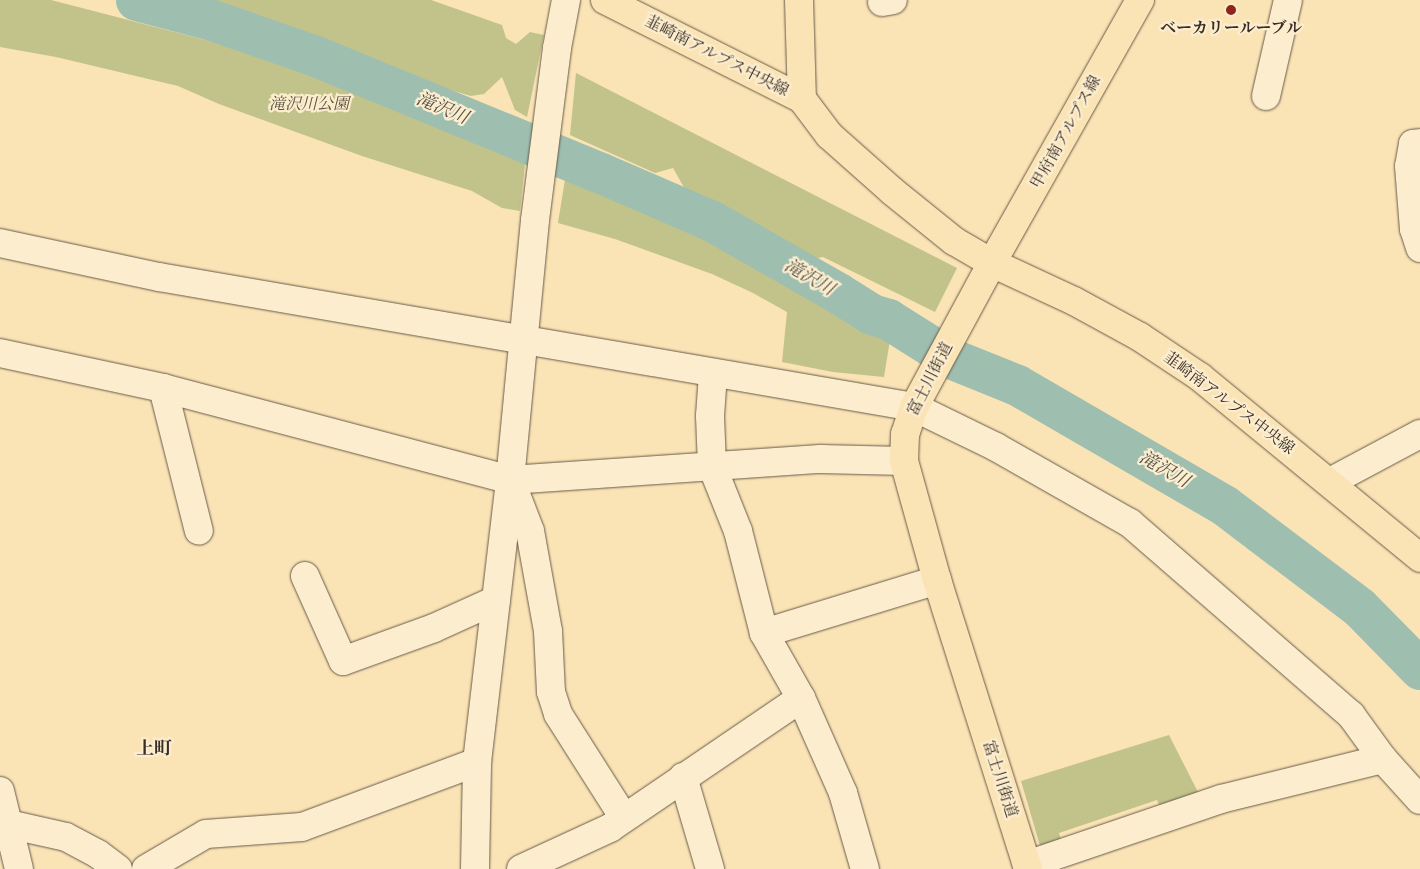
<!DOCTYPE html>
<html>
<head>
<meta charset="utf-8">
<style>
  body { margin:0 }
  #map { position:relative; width:1420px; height:869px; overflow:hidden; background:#fae3b5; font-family:Cardo,"Noto Serif JP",serif }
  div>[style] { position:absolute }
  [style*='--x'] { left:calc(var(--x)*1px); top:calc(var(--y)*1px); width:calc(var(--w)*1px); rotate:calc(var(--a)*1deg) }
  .green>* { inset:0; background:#c1c38b }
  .river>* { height:41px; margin:-20.5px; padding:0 20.5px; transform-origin:20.5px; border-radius:20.5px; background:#9ebeb0 }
  .roads { filter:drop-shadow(0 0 1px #685b49) drop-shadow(0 0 1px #685b49) }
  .minor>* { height:28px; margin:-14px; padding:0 14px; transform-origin:14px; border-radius:14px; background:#fcedcf }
  .major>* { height:28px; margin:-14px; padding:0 14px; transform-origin:14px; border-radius:14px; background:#fae3b5 }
  .dots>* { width:14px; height:14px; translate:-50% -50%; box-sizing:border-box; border:2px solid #fcedcf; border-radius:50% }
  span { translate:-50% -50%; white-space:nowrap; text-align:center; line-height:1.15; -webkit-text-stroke:4.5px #fcedcf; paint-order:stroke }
  .poi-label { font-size:16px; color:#382e25; font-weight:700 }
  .street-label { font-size:16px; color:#382e25 }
  .park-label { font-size:16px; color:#5a533e; font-style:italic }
  .water-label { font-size:18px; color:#525248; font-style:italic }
  .neighbourhood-label { font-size:18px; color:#382e25; font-weight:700 }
</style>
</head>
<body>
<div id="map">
  <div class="green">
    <i style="clip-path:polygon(0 0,51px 0,221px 44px,317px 76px,424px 119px,526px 155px,520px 211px,502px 208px,472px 191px,362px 156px,219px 104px,178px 86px,56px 57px,0 47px)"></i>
    <i style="clip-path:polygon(191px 0,431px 0,502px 25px,506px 38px,516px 44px,530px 32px,544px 35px,527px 117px,515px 110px,502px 77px,484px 94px,471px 96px,433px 85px,391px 66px,308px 37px)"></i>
    <i style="clip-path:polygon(576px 73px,957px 268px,935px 312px,823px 257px,808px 260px,797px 255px,784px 241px,775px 240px,686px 191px,673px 168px,655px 173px,570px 135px)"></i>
    <i style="clip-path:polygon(566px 173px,599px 183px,723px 237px,738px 248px,782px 270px,800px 283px,891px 334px,884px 377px,833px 372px,782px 362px,787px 312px,753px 293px,712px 274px,615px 239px,558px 223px)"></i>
    <i style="clip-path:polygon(1169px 735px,1203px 802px,1164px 816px,1157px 800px,1059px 833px,1064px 849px,1043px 856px,1021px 781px)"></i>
  </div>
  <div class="river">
    <i style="--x:136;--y:0;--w:79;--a:14.7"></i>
    <i style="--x:212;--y:20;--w:107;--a:19.1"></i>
    <i style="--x:313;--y:55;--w:311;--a:22.3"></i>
    <i style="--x:601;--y:173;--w:121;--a:23.4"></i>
    <i style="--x:712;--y:221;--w:145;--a:29.7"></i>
    <i style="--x:838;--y:293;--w:39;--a:32"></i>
    <i style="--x:871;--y:314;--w:18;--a:16"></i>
    <i style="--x:888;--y:319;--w:73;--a:32.2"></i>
    <i style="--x:950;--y:358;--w:72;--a:21.9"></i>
    <i style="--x:1017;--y:385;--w:239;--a:30.1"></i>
    <i style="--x:1224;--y:505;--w:169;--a:37.1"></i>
    <i style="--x:1359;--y:607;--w:87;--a:45.5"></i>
  </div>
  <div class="roads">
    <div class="minor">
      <i style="--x:882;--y:2;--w:11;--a:-10"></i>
      <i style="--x:1266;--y:96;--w:98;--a:-77.1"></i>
      <i style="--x:1420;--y:143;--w:7;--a:172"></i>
      <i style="--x:1413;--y:144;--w:22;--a:100"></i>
      <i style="--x:1409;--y:166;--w:63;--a:85.5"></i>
      <i style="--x:1414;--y:229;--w:20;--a:72"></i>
      <i style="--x:0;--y:243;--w:163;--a:12.1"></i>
      <i style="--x:159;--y:277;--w:766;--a:9.77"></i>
      <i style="--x:914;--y:407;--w:91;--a:26"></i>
      <i style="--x:996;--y:447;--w:154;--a:29.6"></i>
      <i style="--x:1130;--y:523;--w:293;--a:41"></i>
      <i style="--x:1351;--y:715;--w:54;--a:54"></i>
      <i style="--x:0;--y:353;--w:167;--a:12.1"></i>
      <i style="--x:163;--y:388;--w:359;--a:14.8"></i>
      <i style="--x:510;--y:480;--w:311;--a:-3.9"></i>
      <i style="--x:820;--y:459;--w:84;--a:1.4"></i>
      <i style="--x:713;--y:374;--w:42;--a:94.1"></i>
      <i style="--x:710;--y:416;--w:50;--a:87.7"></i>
      <i style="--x:712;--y:466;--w:70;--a:68.2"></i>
      <i style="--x:738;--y:531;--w:105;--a:75.7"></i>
      <i style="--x:764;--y:633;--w:75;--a:60.4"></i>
      <i style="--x:801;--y:698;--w:104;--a:66.1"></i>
      <i style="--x:843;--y:793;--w:79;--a:73.9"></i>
      <i style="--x:163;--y:388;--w:147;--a:75.9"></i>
      <i style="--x:1330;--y:482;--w:102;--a:-28.1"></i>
      <i style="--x:512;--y:484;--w:50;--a:69"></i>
      <i style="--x:530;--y:531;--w:102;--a:79.8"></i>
      <i style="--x:548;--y:631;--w:61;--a:87.2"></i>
      <i style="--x:551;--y:692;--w:23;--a:72"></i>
      <i style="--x:558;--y:714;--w:123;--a:57.6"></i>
      <i style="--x:305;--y:576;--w:93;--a:65.9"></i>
      <i style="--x:343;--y:661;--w:97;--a:-19.9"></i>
      <i style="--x:434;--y:628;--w:68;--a:-24.3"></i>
      <i style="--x:764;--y:633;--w:181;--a:-17"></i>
      <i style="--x:683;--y:777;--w:96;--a:73.6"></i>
      <i style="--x:0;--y:791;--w:80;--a:76.3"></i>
      <i style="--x:8;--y:824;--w:59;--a:12.6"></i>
      <i style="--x:66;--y:837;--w:36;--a:28"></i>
      <i style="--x:98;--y:854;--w:25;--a:37"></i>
      <i style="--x:1027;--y:865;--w:205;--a:-18.8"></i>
      <i style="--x:1221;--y:799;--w:167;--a:-13.9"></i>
      <i style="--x:1383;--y:759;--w:55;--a:47.9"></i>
      <i style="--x:146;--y:869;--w:69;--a:-30.3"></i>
      <i style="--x:206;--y:834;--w:96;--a:-4.2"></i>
      <i style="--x:302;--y:827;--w:187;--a:-20.4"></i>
      <i style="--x:475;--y:869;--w:107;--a:-88.9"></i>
      <i style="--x:477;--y:762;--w:284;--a:-83.3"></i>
      <i style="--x:510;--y:480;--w:261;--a:-84.5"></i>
      <i style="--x:535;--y:220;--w:173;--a:-82.7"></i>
      <i style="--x:557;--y:48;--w:49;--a:-79.4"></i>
      <i style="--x:521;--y:869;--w:98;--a:-24.7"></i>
      <i style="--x:610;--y:828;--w:231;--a:-34.2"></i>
    </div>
    <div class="major">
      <i style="--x:605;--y:0;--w:220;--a:26.7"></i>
      <i style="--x:799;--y:0;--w:99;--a:88.3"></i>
      <i style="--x:802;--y:99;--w:45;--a:53.1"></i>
      <i style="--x:829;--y:135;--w:84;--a:41.6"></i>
      <i style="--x:892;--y:191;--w:80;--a:38.9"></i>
      <i style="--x:954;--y:241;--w:44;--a:30.1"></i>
      <i style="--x:992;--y:263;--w:164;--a:118.4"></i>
      <i style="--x:914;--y:407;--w:28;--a:108"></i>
      <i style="--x:905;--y:434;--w:27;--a:92"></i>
      <i style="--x:904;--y:461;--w:123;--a:74.5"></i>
      <i style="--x:937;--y:580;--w:303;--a:72.5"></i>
      <i style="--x:1140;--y:0;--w:302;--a:119.4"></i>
      <i style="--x:992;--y:263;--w:90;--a:24.9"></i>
      <i style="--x:1074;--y:301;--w:75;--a:28.6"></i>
      <i style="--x:1140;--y:337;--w:72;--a:33.7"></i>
      <i style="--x:1200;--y:377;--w:285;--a:39.4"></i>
    </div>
  </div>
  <div class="dots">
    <i style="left:1231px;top:10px;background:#8f2418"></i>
  </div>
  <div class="poi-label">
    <span style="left:1231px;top:28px">ベーカリールーブル</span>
  </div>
  <div class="street-label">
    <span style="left:717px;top:56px;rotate:27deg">韮崎南アルプス中央線</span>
    <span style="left:1066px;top:132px;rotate:-61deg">甲府南アルプス線</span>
    <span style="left:930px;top:379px;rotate:-63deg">富士川街道</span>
    <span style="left:1229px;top:403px;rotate:37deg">韮崎南アルプス中央線</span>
    <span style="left:1000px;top:779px;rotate:72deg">富士川街道</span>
  </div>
  <div class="park-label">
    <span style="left:309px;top:104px">滝沢川公園</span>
  </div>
  <div class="water-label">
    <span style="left:442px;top:109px;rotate:23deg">滝沢川</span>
    <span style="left:809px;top:278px;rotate:30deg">滝沢川</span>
    <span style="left:1164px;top:470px;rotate:30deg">滝沢川</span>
  </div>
  <div class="neighbourhood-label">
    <span style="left:154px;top:749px">上町</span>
  </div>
</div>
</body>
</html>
